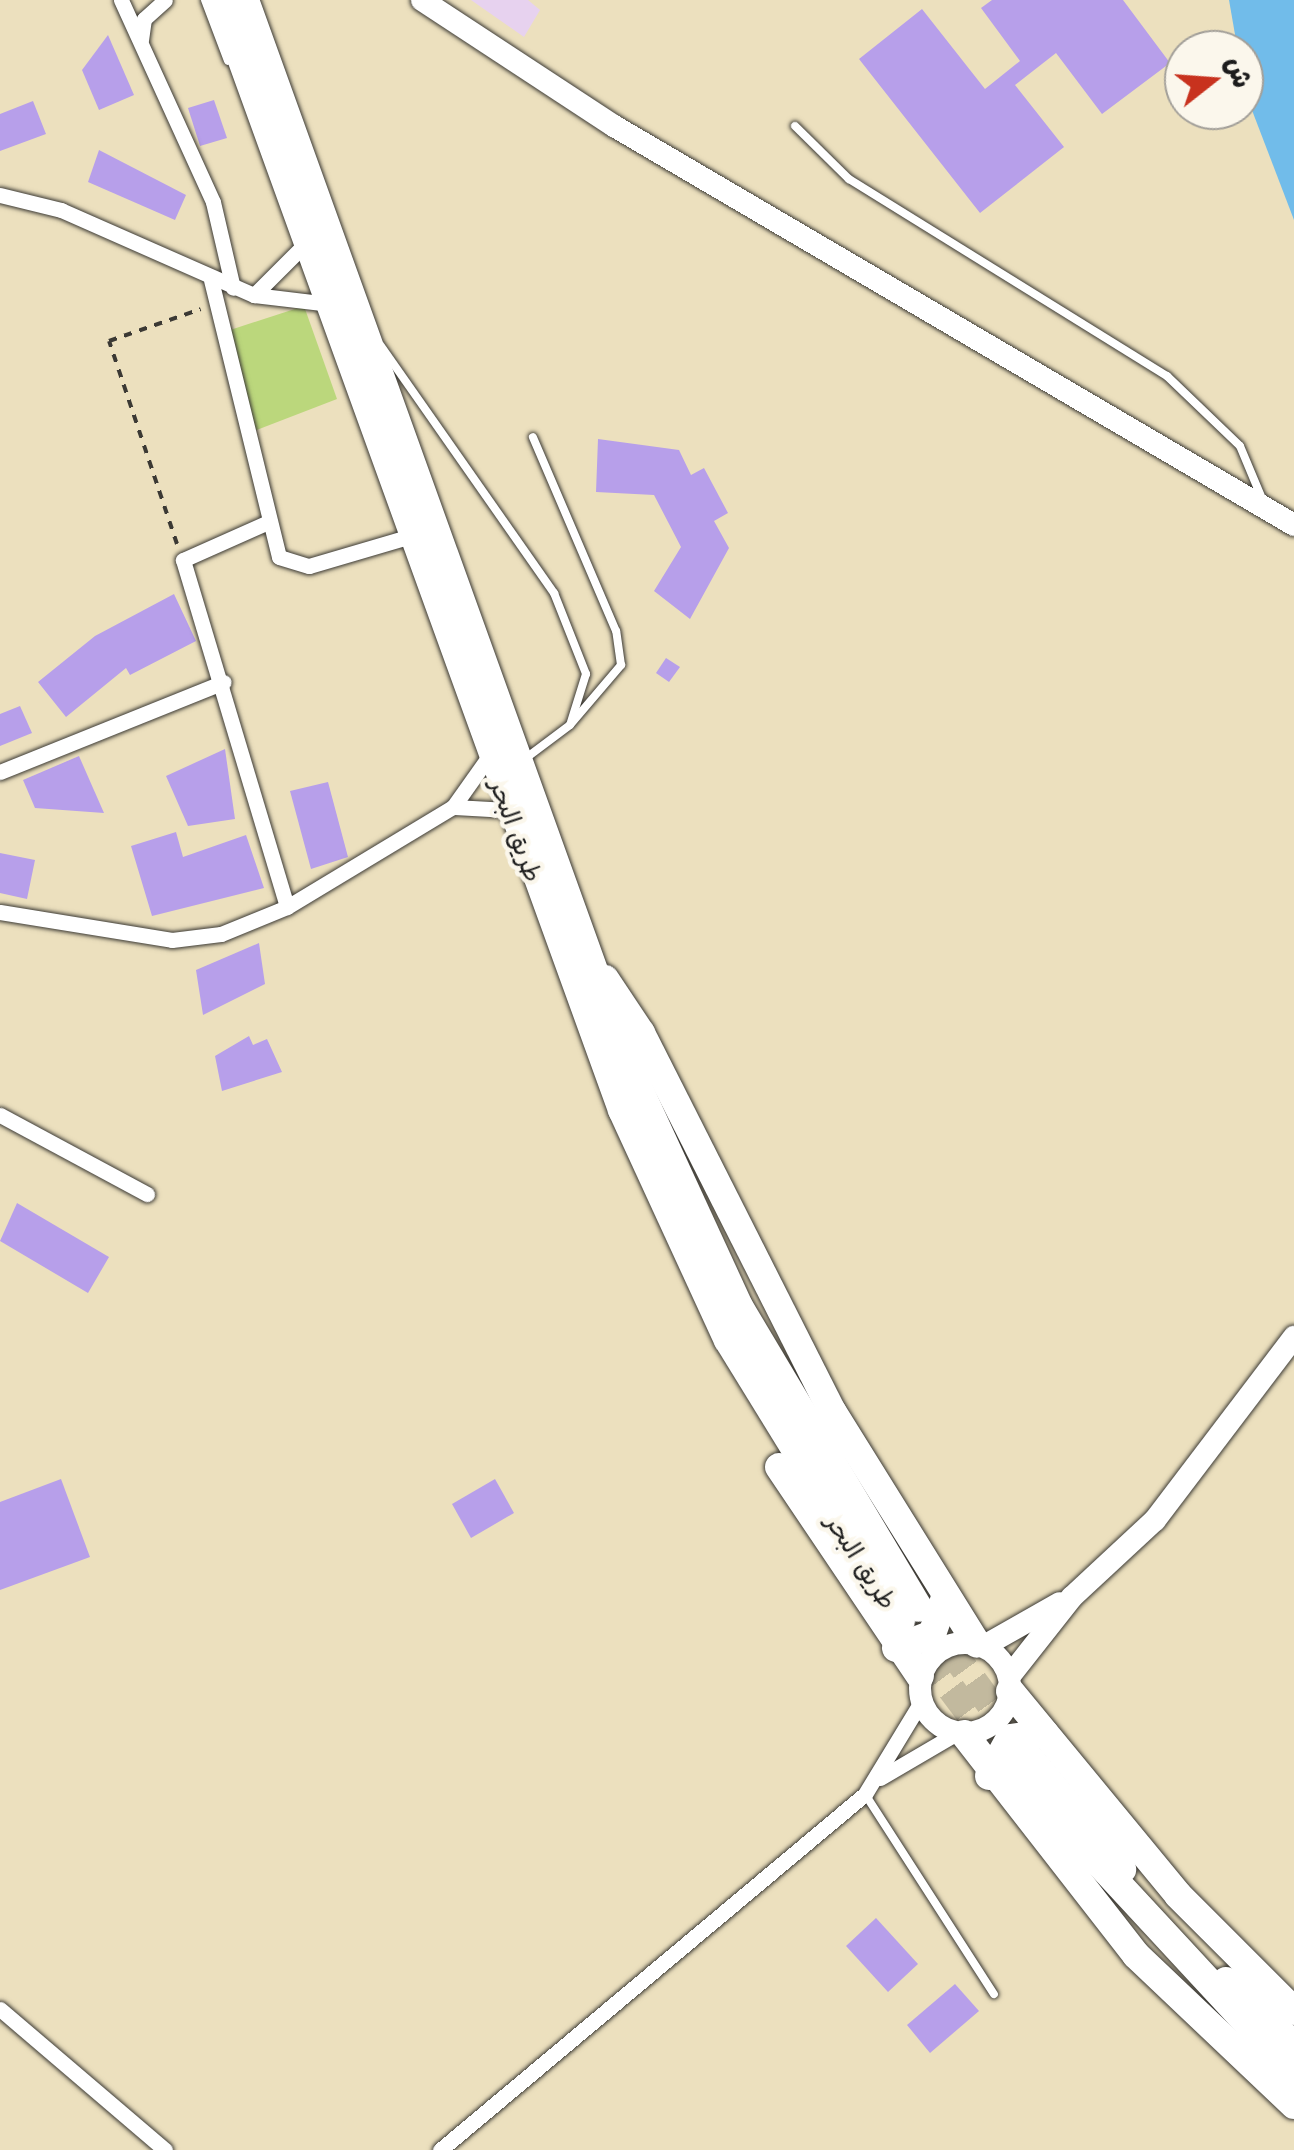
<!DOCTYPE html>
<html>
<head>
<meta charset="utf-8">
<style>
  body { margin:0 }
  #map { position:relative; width:1294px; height:2150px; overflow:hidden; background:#ece0be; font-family:"Playpen Sans","Playpen Sans Arabic",sans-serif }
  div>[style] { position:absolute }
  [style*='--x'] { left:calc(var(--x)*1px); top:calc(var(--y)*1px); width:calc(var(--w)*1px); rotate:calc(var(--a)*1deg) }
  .built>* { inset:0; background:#e7d2ef }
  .green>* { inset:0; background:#bbd77c }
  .water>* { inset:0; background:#71bcea }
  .building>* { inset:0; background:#b79fea }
  .highway-tunnel>* { height:28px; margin-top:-14px; transform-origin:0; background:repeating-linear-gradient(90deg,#c2b99e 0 28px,transparent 0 42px) }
  .path>* { height:4px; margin-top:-2px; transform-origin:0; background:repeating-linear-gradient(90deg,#3b3934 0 8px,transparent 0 16px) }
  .roads { filter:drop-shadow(0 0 2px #3b3934) drop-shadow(0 0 2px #3b3934) }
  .lane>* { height:8px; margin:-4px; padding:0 4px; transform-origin:4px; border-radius:4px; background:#fff }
  .street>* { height:15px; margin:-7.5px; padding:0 7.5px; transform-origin:7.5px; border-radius:7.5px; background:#fff }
  .secondary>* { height:22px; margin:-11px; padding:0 11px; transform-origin:11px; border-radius:11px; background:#fff }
  .secondary>.ring { margin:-11px; padding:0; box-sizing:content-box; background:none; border:22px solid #fff; border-radius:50% }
  .highway>* { height:28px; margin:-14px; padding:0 14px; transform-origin:14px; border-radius:14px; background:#fff }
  span { translate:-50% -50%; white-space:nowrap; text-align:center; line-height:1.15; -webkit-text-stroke:9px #fbf7ec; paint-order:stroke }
  .street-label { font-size:25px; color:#1c1c1c }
  .north { position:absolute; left:1164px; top:30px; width:100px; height:100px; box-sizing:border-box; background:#fbf7ec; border:2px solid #a29f99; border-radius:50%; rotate:73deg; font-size:28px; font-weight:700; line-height:40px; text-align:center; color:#1c1c1c }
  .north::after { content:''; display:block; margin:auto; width:35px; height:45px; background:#c8321e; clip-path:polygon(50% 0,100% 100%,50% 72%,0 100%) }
</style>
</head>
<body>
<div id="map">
  <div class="built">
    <i style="clip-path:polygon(471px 0,528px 0,540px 10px,524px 37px)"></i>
  </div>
  <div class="green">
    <i style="clip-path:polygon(304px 306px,337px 399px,254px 431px,224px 332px)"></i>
  </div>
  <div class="water">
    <i style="clip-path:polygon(1229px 0,1294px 0,1294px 220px,1245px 92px)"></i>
  </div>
  <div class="building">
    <i style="clip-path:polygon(992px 0,1123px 0,1170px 63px,1102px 114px,1056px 53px,1015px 85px,1064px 147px,980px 213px,859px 59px,922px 9px,985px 89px,1020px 61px,981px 8px)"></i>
    <i style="clip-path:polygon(108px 35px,134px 95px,99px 110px,82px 70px)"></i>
    <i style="clip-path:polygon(214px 100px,227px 138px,200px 146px,188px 108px)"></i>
    <i style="clip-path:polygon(33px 101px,46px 134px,0 151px,0 114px)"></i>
    <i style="clip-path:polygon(99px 150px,186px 195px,175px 220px,88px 182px)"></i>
    <i style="clip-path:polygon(598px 439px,679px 450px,691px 475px,704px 468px,728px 513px,714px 521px,729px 548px,690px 619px,654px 591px,681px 547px,654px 495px,596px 492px)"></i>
    <i style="clip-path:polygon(174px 594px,196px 641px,130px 675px,126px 668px,66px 717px,38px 682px,95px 636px)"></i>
    <i style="clip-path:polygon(666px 658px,680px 667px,669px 682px,656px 673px)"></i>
    <i style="clip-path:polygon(20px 706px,32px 733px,0 746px,0 714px)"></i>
    <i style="clip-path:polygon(225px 749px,235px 819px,188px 826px,166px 776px)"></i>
    <i style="clip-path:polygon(79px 756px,104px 813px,35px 808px,23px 780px)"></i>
    <i style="clip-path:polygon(328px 782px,348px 857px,311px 869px,290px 791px)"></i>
    <i style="clip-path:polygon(176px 832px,183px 857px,246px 835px,264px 888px,152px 916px,131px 846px)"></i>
    <i style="clip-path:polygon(0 853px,35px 860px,27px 899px,0 893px)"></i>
    <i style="clip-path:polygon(259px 943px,265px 984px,203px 1015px,196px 970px)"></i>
    <i style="clip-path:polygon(249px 1036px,253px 1045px,267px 1039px,282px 1072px,222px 1091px,215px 1056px)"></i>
    <i style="clip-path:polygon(17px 1203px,109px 1257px,88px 1293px,0 1241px)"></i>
    <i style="clip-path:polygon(61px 1479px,90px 1557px,0 1590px,0 1502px)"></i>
    <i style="clip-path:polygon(495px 1479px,514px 1513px,471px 1538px,452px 1504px)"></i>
    <i style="clip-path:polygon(876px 1918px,918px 1964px,888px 1992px,846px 1946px)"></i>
    <i style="clip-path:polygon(955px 1984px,979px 2011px,930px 2053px,907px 2025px)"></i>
  </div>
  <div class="highway-tunnel">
    <i style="--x:924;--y:1613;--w:177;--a:54"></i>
    <i style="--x:901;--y:1622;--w:181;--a:53.1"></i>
  </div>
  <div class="path">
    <i style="--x:177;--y:544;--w:214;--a:-108.5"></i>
    <i style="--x:109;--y:341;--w:97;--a:-19.2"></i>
  </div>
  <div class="roads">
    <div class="lane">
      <i style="--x:205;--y:0;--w:65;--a:69.3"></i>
      <i style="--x:795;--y:126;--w:76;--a:44.5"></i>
      <i style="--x:849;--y:179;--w:374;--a:31.8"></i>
      <i style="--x:1167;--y:376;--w:101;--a:43.8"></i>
      <i style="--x:1240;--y:446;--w:60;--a:67.3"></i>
      <i style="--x:381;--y:346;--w:302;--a:55"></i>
      <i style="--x:554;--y:593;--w:87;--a:68.4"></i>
      <i style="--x:586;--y:674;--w:53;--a:107.4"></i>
      <i style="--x:526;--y:758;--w:55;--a:-36.9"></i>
      <i style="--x:570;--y:725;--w:79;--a:-49.6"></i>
      <i style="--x:621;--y:665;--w:34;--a:-98"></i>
      <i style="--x:616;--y:631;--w:211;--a:-113.2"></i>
      <i style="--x:865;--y:1794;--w:238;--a:57.2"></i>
    </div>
    <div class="street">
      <i style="--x:121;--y:0;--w:222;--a:65.5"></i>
      <i style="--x:213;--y:202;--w:88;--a:76.9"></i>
      <i style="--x:141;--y:40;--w:21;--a:-82"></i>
      <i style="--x:144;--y:19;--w:28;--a:-42"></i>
      <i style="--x:0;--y:195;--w:63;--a:13.8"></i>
      <i style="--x:61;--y:210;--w:211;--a:23.8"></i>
      <i style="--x:254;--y:295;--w:77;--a:6.8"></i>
      <i style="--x:211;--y:280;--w:285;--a:76.2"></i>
      <i style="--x:279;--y:557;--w:31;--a:17"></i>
      <i style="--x:309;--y:566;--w:109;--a:-16.4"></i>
      <i style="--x:254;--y:295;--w:75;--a:-45"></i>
      <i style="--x:266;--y:523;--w:91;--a:156"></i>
      <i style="--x:183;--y:560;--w:362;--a:73.3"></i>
      <i style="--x:0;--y:772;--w:241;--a:-21.9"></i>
      <i style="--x:453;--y:807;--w:56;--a:3.1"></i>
      <i style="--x:0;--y:912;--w:174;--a:9.2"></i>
      <i style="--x:172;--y:940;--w:49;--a:-7"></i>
      <i style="--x:221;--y:934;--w:71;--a:-22.2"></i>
      <i style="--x:287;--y:907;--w:194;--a:-31.1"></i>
      <i style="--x:453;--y:807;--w:64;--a:-54.6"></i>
      <i style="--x:0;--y:1115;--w:167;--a:28.3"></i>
      <i style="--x:880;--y:1778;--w:89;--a:-30.3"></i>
      <i style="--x:0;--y:2009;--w:217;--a:40.5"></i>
      <i style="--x:440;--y:2150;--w:554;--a:-39.95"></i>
      <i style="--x:865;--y:1794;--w:108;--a:-58.7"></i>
    </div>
    <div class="secondary">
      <i style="--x:422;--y:0;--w:230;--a:33.3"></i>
      <i style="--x:614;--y:126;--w:788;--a:30.4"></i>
      <i class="ring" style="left:920px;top:1643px;width:68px;height:68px"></i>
      <i style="--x:984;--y:1646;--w:87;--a:-29.5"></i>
      <i style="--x:1009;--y:1677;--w:102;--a:-51.8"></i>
      <i style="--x:1072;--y:1597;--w:113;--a:-42.9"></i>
      <i style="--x:1155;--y:1520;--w:230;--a:-52.8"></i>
    </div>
    <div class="highway">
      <i style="--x:220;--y:0;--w:1181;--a:70.09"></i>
      <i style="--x:622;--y:1110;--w:253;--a:65.3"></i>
      <i style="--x:728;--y:1340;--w:330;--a:58.4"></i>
      <i style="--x:245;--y:0;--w:1132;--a:70.22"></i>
      <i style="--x:628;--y:1065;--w:268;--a:65.3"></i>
      <i style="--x:740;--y:1308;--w:349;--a:59.2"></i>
      <i style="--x:605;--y:979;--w:65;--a:56.3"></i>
      <i style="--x:641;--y:1033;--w:424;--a:63.2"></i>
      <i style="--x:832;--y:1411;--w:274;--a:58.1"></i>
      <i style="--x:779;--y:1467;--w:252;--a:56"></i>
      <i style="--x:896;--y:1648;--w:39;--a:-21"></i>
      <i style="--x:932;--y:1634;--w:41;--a:-70.3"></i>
      <i style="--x:1010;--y:1691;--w:264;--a:50.5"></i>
      <i style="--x:1178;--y:1895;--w:164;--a:45"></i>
      <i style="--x:964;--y:1734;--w:280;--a:52.1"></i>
      <i style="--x:1136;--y:1955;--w:218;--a:43.5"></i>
      <i style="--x:1029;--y:1757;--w:146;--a:50.3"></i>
      <i style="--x:1010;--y:1767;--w:418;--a:47.2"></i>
      <i style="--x:989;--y:1776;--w:43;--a:-61.1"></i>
      <i style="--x:1010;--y:1738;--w:35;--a:-8"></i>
      <i style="--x:1226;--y:1981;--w:93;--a:43.3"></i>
    </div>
  </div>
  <div class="street-label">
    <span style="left:517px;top:830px;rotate:70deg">طريق البحر</span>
    <span style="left:862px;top:1561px;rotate:57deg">طريق البحر</span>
  </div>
  <div class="north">ش</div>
</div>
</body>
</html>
